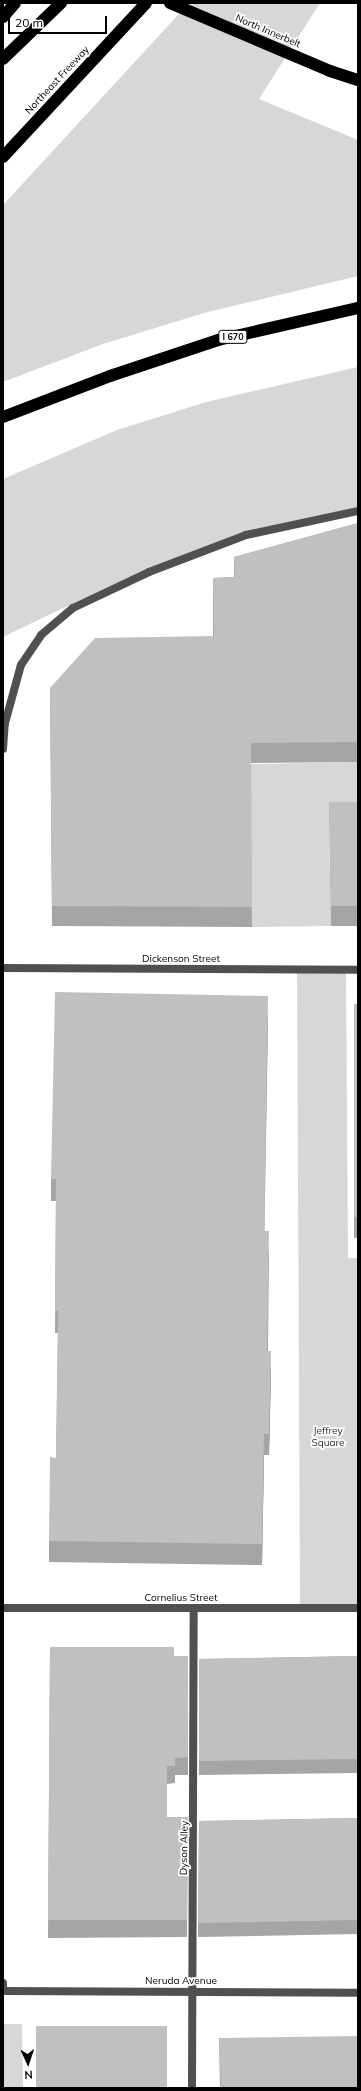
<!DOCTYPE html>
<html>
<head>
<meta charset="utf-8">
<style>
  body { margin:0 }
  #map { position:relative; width:361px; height:2091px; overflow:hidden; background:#fff; font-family:Mulish,sans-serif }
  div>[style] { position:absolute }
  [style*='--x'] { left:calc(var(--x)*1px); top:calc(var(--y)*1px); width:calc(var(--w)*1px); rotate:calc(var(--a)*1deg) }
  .green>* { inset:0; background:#d7d7d7 }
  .lane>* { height:8px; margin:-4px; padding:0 4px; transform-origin:4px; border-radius:4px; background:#505050 }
  .street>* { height:8px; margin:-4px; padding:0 4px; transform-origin:4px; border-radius:4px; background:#505050 }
  .highway>* { height:12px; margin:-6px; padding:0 6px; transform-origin:6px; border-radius:6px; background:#000 }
  .wall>* { inset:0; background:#a5a5a5 }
  .shaded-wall>* { inset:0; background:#868686 }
  .building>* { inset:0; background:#c0c0c0 }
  span { translate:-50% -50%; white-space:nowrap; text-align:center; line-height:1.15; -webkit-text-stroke:3.5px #fff; paint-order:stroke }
  .shield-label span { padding:1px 3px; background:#fff; border:1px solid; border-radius:3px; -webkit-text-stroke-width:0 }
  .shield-label { font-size:9px; color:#000; font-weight:700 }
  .street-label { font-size:10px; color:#000 }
  .park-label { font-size:10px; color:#2e2e2e }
  .frame { position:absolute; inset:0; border:4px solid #000; pointer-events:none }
  .north { position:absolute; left:8px; top:2043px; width:40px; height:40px; -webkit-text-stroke:3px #fff; paint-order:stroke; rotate:177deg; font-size:11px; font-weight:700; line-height:16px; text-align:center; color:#000 }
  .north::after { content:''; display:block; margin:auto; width:14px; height:18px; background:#000; clip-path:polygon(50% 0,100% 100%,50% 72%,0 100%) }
  .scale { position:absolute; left:8px; top:16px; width:99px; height:18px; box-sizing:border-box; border:2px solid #000; border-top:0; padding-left:5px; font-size:12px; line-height:14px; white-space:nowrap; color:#000; -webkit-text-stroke:3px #fff; paint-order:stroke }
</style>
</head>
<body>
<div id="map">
  <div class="green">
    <i style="clip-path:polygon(189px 3px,320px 3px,259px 99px,358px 140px,358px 276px,204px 313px,103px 344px,3px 382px,3px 205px)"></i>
    <i style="clip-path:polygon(358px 367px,358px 510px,242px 540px,63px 608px,3px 637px,3px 479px,117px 430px,206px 402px)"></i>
    <i style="clip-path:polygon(358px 762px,358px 822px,329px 823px,331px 926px,252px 927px,251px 764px)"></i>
    <i style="clip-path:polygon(297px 970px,346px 970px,348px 1258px,358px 1258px,358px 1608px,300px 1608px)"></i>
    <i style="clip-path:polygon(3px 2024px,22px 2024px,23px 2088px,3px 2088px)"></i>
  </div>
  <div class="lane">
    <i style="--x:3;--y:749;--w:26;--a:-86"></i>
    <i style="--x:5;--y:723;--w:60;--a:-74.6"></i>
    <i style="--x:21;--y:665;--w:36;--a:-56"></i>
    <i style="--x:41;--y:635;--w:42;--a:-40.2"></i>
    <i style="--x:73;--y:608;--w:84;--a:-25.3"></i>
    <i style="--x:149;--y:572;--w:104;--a:-20.9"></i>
    <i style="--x:246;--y:535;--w:115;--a:-12.1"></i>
    <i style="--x:192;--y:2088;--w:480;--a:-89.8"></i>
  </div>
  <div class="street">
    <i style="--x:3;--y:968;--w:355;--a:0.3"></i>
    <i style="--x:3;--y:1608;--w:355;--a:0"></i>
    <i style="--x:3;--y:1983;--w:8;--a:90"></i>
    <i style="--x:3;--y:1991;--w:355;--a:0.3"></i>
  </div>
  <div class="highway">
    <i style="--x:170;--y:3;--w:174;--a:23"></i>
    <i style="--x:330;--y:71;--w:29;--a:18"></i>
    <i style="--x:3;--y:17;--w:18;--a:-49"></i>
    <i style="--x:3;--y:59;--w:81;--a:-44"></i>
    <i style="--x:3;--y:157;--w:210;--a:-47.1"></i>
    <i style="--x:3;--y:417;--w:115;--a:-21"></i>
    <i style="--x:110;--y:376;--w:114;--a:-18.4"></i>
    <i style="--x:218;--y:340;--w:144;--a:-12.9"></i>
  </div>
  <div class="wall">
    <i style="clip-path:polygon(358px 523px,358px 762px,251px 763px,252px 927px,52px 926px,50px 688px,213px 636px,213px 578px,234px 577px,234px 557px)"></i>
    <i style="clip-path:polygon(329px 802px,358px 802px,358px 926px,331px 926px)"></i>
    <i style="clip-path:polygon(354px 1004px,358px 1004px,358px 1238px,354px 1238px)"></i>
    <i style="clip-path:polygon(268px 1017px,264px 1231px,269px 1253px,268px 1351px,271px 1372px,269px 1455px,264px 1455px,262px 1565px,49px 1562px,49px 1541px,56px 1458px,58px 1333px,55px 1333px,56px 1201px,51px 1201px,51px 1179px)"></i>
    <i style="clip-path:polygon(50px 1647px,174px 1656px,188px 1656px,188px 1775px,175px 1775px,175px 1783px,167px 1784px,167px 1817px,188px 1817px,187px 1937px,48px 1938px)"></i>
    <i style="clip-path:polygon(358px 1656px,358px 1773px,199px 1775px,199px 1659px)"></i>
    <i style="clip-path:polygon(358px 1818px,358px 1934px,198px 1937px,199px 1821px)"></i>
    <i style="clip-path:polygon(219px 2038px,358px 2088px,220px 2088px)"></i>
  </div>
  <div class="shaded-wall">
    <i style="clip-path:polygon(268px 996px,268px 1017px,264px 1253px,264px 1231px)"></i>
    <i style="clip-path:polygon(271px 1351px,271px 1372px,269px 1455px,269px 1434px)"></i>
    <i style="clip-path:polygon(264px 1434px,264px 1455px,262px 1565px,262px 1544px)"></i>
  </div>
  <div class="building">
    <i style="clip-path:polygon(358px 523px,358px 742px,251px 743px,252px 907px,52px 906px,50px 688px,95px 638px,214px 636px,213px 578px,235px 577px,234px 557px)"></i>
    <i style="clip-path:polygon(329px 802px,358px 802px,358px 906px,331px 906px)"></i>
    <i style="clip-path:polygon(55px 992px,268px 996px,264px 1231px,269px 1231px,267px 1351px,271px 1351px,269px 1434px,264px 1434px,262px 1544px,49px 1541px,50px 1457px,56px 1458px,58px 1311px,55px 1311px,56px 1179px,51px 1179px)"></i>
    <i style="clip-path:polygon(354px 1004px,358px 1004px,358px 1217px,354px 1217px)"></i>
    <i style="clip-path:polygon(50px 1647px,174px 1647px,174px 1656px,188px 1656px,188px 1757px,175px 1758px,175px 1766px,167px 1766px,167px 1817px,188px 1817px,187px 1920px,48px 1920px)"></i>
    <i style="clip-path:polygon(358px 1656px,358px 1759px,199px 1761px,199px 1659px)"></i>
    <i style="clip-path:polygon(358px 1818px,358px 1920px,198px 1923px,199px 1821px)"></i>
    <i style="clip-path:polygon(36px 2026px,167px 2026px,167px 2088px,36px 2088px)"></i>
    <i style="clip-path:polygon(358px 2036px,358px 2088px,221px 2088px,219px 2038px)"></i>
  </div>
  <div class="shield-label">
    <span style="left:233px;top:337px">I 670</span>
  </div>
  <div class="street-label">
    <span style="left:268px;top:31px;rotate:23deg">North Innerbelt</span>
    <span style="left:57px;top:80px;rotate:-47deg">Northeast Freeway</span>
    <span style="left:181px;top:959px">Dickenson Street</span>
    <span style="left:181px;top:1598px">Cornelius Street</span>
    <span style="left:184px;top:1848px;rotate:-89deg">Dyson Alley</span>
    <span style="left:181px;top:1981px">Neruda Avenue</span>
  </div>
  <div class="park-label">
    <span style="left:328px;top:1436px">Jeffrey<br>Square</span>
  </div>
  <div class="frame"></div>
  <div class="north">N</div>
  <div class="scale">20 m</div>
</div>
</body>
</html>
